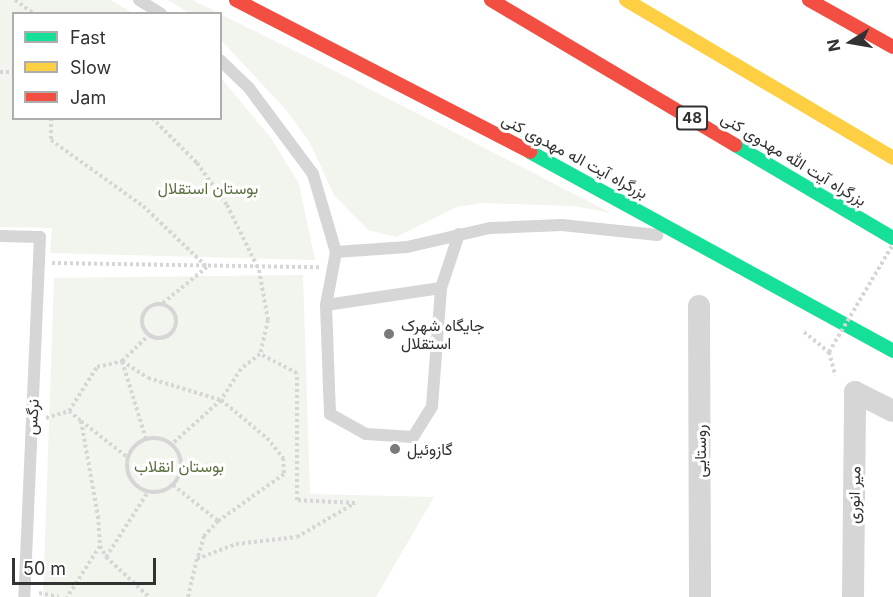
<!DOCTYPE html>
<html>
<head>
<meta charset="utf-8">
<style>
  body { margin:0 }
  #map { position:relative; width:893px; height:597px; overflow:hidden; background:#fff; font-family:Inter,Vazirmatn,sans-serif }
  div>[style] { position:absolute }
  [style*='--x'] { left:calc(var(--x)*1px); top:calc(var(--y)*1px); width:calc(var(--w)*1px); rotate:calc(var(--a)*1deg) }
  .green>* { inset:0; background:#f2f5ed }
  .path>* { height:4px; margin-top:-2px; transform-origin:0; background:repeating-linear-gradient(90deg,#d6d6d6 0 3px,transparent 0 6px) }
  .path>.ring { margin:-2px; padding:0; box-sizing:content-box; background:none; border:4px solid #d6d6d6; border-radius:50% }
  .lane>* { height:12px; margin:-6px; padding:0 6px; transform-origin:6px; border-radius:6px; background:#d6d6d6 }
  .street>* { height:22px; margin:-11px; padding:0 11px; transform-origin:11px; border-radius:11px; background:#d6d6d6 }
  .fast>* { height:14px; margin:-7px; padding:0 7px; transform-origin:7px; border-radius:7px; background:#16e098 }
  .slow>* { height:14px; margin:-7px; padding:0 7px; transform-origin:7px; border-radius:7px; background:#ffcf43 }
  .jam>* { height:14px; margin:-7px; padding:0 7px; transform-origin:7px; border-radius:7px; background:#f24e42 }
  .path-bridge>* { height:4px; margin-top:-2px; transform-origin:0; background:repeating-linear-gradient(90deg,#d6d6d6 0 3px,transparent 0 6px) }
  .dots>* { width:16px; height:16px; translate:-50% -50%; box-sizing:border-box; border:3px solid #fff; border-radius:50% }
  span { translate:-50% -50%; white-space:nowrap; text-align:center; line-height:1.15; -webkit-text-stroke:6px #fff; paint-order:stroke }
  .shield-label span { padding:2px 4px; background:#fff; border:2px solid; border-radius:4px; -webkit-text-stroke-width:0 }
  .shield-label { font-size:15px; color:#323232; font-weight:700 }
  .street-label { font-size:16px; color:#323232 }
  .park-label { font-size:16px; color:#5b6f3f }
  .poi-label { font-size:16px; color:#323232 }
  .left { translate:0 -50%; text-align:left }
  .legend { position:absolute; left:12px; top:12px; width:210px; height:108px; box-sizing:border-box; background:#fff; border:2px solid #adadad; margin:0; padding:8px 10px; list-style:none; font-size:18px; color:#323232 }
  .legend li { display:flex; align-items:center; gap:12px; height:30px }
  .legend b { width:30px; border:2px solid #adadad }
  .north { position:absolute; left:821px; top:12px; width:60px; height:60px; -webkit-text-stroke:4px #fff; paint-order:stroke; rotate:259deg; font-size:16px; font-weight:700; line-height:24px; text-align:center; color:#323232 }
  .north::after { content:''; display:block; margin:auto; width:21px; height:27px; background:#323232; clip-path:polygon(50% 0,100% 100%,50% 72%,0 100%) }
  .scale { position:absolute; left:12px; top:558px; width:144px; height:27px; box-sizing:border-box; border:3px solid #323232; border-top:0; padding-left:8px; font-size:18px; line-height:21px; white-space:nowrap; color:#323232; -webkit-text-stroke:4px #fff; paint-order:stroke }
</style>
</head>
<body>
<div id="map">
  <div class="green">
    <i style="clip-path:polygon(0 0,110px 0,133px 13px,14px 14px,14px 118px,220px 118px,221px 78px,271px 138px,299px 184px,315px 260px,50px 253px,52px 228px,0 227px)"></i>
    <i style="clip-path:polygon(168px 0,192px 0,219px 13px,189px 13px)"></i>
    <i style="clip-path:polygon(220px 14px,319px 63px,611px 213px,574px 206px,482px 203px,457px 207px,396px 237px,368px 230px,334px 195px,310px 143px,287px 111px,221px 40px)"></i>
    <i style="clip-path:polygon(303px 275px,310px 494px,434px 497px,376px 597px,43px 597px,54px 278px)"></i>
  </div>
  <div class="path">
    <i style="--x:15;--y:0;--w:24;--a:36"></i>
    <i style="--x:0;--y:72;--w:14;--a:0"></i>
    <i style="--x:51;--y:118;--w:22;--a:90"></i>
    <i style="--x:51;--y:140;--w:113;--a:35.7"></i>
    <i style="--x:143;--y:206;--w:88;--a:43.6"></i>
    <i style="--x:207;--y:267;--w:58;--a:140.6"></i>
    <i style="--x:152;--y:118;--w:64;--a:45"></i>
    <i style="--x:197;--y:163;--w:52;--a:54.5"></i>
    <i style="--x:227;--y:205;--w:72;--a:63.8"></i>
    <i style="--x:259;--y:270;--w:51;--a:79.8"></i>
    <i style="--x:268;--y:320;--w:35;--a:103"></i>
    <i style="--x:260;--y:354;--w:24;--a:142"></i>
    <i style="--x:241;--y:369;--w:37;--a:123"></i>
    <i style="--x:221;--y:400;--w:66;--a:138.1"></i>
    <i style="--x:52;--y:263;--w:268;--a:0.9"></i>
    <i class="ring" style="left:142px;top:304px;width:30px;height:30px"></i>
    <i style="--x:804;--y:332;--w:32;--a:39"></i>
    <i style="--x:829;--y:352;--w:24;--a:75"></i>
    <i style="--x:69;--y:411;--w:52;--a:-57.5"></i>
    <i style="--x:97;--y:367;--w:26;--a:-13"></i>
    <i style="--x:122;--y:361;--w:31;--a:33"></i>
    <i style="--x:148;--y:378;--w:76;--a:16.8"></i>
    <i style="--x:221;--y:400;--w:60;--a:39.6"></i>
    <i style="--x:267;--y:438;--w:26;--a:51"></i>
    <i style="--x:283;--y:458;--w:16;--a:86"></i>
    <i style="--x:284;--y:474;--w:81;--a:144.5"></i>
    <i style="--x:218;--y:521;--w:21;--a:133"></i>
    <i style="--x:204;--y:536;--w:22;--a:106"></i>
    <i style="--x:46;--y:418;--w:24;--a:-17"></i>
    <i style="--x:69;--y:411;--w:16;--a:40"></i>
    <i style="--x:81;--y:421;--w:97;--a:79.9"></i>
    <i style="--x:98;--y:516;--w:30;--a:86"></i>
    <i style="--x:100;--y:546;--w:61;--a:122.9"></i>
    <i style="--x:81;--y:421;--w:58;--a:38"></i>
    <i class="ring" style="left:127px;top:438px;width:50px;height:50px"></i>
    <i style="--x:146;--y:439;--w:82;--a:-107.1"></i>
    <i style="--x:122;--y:361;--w:37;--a:-44"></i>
    <i style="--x:173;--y:485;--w:58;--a:38.7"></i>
    <i style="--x:100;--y:546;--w:13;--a:61"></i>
    <i style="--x:106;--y:557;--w:77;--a:-57.1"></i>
    <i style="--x:106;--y:557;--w:59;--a:42.9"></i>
    <i style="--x:39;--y:593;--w:20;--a:11"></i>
    <i style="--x:188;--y:597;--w:39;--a:-77"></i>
    <i style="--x:197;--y:559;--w:42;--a:-21"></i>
    <i style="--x:236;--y:544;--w:61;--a:-6.5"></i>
    <i style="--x:297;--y:537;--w:67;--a:-30.4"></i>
    <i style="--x:355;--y:503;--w:58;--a:-177"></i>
    <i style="--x:297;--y:500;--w:127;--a:-90"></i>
    <i style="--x:297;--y:373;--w:42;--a:-152.8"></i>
  </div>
  <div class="lane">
    <i style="--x:139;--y:0;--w:26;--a:32"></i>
    <i style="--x:220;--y:60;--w:40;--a:44"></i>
    <i style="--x:249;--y:88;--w:107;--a:53.3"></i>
    <i style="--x:313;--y:174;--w:81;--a:73.6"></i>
    <i style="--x:336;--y:252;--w:71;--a:-4"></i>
    <i style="--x:407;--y:247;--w:85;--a:-12.9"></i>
    <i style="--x:490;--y:228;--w:72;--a:-2.4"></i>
    <i style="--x:562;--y:225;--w:96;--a:6"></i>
    <i style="--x:0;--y:236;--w:40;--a:1.4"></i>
    <i style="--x:40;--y:237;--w:360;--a:92.5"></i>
    <i style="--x:336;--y:252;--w:54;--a:100.7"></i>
    <i style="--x:326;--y:305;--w:109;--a:87.9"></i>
    <i style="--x:330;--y:414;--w:41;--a:29.1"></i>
    <i style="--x:366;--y:434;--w:47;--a:3.7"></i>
    <i style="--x:413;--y:437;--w:36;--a:-58"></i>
    <i style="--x:432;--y:406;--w:118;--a:-85.6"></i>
    <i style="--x:441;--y:288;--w:57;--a:-71.6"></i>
    <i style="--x:326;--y:305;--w:116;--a:-8.4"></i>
  </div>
  <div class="street">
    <i style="--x:699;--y:306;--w:291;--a:89.8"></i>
    <i style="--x:853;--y:597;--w:205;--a:-89.4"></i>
    <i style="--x:855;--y:392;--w:42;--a:26.6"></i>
  </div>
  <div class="fast">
    <i style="--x:735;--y:145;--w:183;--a:30.5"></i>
    <i style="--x:530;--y:152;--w:414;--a:28.7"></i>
  </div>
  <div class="slow">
    <i style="--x:626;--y:0;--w:310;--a:30.6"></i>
  </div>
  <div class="jam">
    <i style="--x:236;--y:0;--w:331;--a:27.3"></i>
    <i style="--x:491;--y:0;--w:284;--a:30.7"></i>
    <i style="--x:809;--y:0;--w:96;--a:29.2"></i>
  </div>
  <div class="path-bridge">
    <i style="--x:829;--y:352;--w:126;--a:-59.3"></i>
  </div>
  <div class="dots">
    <i style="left:389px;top:334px;background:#7a7a7a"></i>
    <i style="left:395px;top:449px;background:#7a7a7a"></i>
  </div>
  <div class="shield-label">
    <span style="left:692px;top:118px">48</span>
  </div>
  <div class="street-label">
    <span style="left:575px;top:156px;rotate:28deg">بزرگراه آیت اله مهدوی کنی</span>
    <span style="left:794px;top:159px;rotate:31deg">بزرگراه آیت الله مهدوی کنی</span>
    <span style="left:32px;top:417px;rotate:-87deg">نرگس</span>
    <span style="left:700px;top:451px;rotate:-90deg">روستایی</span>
    <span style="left:854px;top:495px;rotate:-89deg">میر انوری</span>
  </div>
  <div class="park-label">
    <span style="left:208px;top:188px">بوستان استقلال</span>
    <span style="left:179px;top:466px">بوستان انقلاب</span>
  </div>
  <div class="poi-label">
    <span class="left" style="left:401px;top:334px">جایگاه شهرک<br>استقلال</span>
    <span class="left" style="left:407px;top:449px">گازوئیل</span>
  </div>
  <ul class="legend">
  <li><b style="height:8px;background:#16e098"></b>Fast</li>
  <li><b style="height:8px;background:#ffcf43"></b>Slow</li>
  <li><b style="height:8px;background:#f24e42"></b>Jam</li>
  </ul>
  <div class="north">N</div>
  <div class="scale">50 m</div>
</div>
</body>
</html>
